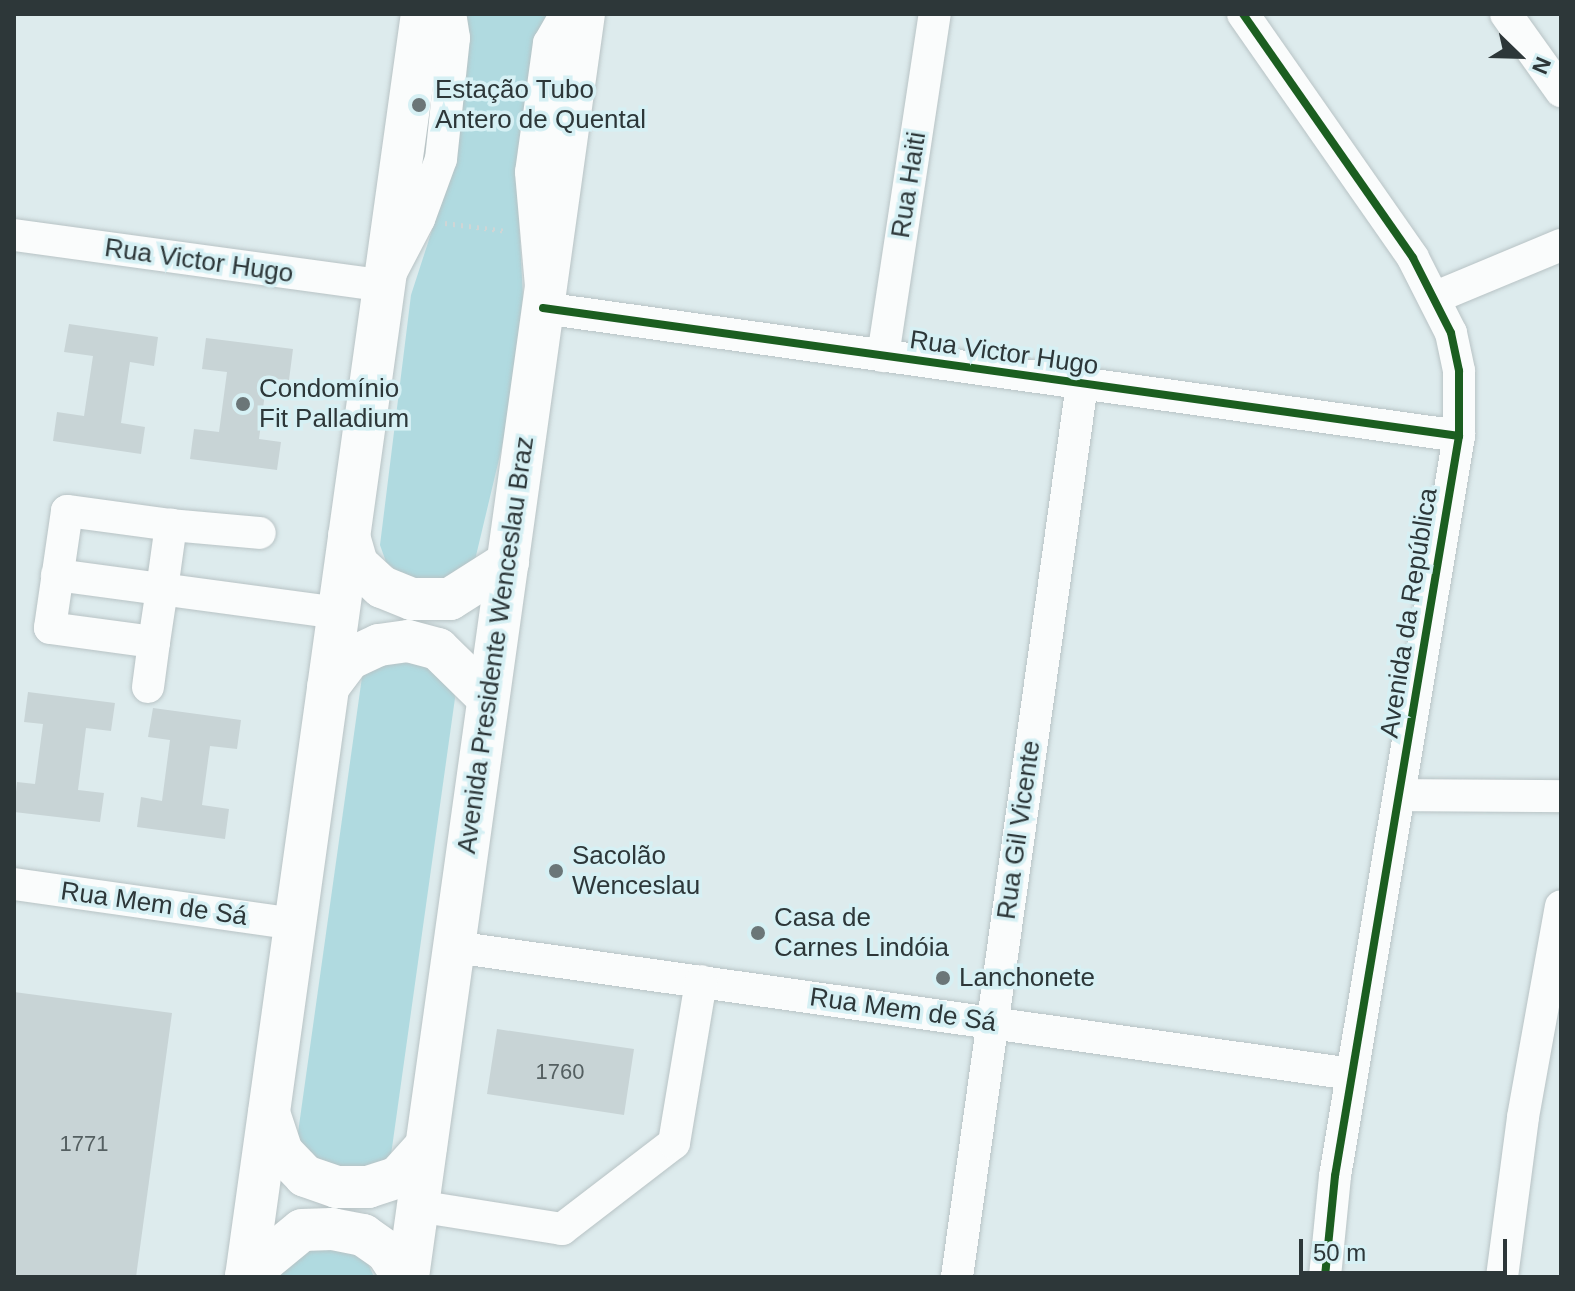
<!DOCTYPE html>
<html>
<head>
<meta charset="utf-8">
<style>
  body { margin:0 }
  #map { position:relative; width:1575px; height:1291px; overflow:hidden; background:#ddebed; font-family:Arial,sans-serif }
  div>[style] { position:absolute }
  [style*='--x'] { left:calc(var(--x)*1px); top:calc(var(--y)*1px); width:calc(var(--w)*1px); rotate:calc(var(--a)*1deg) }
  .green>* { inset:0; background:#b0dae0 }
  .building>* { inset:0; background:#c8d4d6 }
  .path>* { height:5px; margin-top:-2.5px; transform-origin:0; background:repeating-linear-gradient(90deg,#d0d5d5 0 2px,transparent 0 8px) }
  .roads { filter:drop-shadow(0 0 2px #b8c3c5) drop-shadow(0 0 2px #b8c3c5) }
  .minor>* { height:32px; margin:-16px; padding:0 16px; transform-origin:16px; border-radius:16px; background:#fafcfc }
  .major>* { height:42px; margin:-21px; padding:0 21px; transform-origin:21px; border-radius:21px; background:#fafcfc }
  .cycleway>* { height:8px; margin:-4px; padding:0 4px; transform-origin:4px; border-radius:4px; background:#1b5e20 }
  .dots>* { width:22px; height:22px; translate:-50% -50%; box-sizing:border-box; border:4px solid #d6f0f4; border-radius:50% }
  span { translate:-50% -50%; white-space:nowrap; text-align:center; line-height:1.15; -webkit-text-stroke:7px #d6f0f4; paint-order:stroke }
  .number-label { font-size:22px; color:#545f61 }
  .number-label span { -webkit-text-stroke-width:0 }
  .poi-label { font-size:26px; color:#2d3739 }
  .left { translate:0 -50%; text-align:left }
  .street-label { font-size:26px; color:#2d3739 }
  .frame { position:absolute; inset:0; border:16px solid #2d3739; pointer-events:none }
  .north { position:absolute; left:1479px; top:16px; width:80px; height:80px; -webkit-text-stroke:6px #d6f0f4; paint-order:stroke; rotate:113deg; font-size:22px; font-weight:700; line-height:32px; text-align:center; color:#2d3739 }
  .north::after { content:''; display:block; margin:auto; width:28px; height:36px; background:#2d3739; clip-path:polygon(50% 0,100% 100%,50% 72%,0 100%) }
  .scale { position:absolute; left:1299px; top:1239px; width:208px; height:36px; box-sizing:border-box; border:4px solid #2d3739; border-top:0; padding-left:10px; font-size:24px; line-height:28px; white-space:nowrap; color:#2d3739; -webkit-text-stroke:6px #d6f0f4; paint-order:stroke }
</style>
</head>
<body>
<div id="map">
  <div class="green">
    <i style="clip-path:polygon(466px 14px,547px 14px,536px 42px,517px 184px,523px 297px,505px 434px,475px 560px,444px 581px,422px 581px,402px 575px,386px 562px,380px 545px,411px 295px,447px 184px,469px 37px)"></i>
    <i style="clip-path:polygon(410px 658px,453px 682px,455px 698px,390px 1162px,356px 1179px,296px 1147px,362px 677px,369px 666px)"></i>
    <i style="clip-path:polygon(314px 1242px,365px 1256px,374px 1277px,281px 1277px,284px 1261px)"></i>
  </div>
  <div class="building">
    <i style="clip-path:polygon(69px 324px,158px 337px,154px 366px,130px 362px,121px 423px,145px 427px,141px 454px,53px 441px,57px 412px,84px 416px,93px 356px,64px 352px)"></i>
    <i style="clip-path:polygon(206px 338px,293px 349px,289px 380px,267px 378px,259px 439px,281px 442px,277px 470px,190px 459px,194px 429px,219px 432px,227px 372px,202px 369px)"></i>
    <i style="clip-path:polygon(28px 692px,115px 703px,111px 731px,86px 728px,78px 790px,104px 793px,100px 822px,14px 812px,17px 782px,35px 784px,43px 724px,24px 722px)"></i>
    <i style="clip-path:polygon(153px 708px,241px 720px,237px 749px,210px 746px,202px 805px,229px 809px,225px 839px,137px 827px,141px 797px,162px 801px,170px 740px,148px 737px)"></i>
    <i style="clip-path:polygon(14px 992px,172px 1013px,136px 1277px,14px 1276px)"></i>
    <i style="clip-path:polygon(497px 1029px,634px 1049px,624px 1115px,487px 1094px)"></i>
  </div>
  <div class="path">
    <i style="--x:445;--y:223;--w:63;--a:7.4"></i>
  </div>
  <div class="roads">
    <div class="minor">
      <i style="--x:566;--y:14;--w:34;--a:120"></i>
      <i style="--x:549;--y:43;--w:130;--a:97.9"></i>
      <i style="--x:531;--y:172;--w:137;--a:85"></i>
      <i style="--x:543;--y:308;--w:925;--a:7.95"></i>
      <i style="--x:1243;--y:14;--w:297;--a:55.1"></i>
      <i style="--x:1413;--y:258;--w:84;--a:63.1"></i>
      <i style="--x:1451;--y:333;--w:39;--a:78"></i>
      <i style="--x:1459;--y:371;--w:65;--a:90"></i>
      <i style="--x:1459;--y:436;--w:750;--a:99.51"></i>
      <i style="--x:1335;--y:1176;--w:101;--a:95.7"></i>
      <i style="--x:1506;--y:14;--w:95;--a:54.5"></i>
      <i style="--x:14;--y:235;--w:373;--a:7.8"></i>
      <i style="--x:384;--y:286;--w:76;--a:-62.4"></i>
      <i style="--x:419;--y:219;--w:64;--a:-69.9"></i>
      <i style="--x:441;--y:159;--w:122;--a:-83.9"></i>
      <i style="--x:454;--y:38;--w:24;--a:-99"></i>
      <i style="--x:1436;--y:297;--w:135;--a:-22.6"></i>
      <i style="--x:883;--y:356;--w:346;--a:-81.4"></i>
      <i style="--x:171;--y:525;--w:89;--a:5.1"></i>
      <i style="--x:57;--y:575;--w:284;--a:7.7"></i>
      <i style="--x:148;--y:687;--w:45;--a:-82.4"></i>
      <i style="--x:154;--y:642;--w:54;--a:-81.4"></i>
      <i style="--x:162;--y:589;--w:65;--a:-82"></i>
      <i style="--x:171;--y:525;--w:105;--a:-172.3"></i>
      <i style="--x:67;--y:511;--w:118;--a:98.3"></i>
      <i style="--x:50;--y:628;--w:105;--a:7.7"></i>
      <i style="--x:1399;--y:795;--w:162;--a:0.4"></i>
      <i style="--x:14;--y:884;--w:284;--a:8.1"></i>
      <i style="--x:454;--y:947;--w:907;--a:8.05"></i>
      <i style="--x:417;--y:1206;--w:147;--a:9"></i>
      <i style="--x:562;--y:1229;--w:141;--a:-37.5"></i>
      <i style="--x:674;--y:1143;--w:164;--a:-80.5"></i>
      <i style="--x:957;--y:1277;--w:902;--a:-82.03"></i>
      <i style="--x:1502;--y:1277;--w:161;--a:-82.5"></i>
      <i style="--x:1523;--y:1117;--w:214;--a:-79.8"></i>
    </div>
    <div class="major">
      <i style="--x:349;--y:536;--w:29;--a:74"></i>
      <i style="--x:357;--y:564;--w:34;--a:43"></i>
      <i style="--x:382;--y:587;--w:32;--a:22"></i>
      <i style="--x:412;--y:599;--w:38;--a:0"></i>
      <i style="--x:450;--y:599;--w:69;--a:-32.5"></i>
      <i style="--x:328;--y:687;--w:35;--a:-53"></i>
      <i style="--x:349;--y:659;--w:33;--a:-25"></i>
      <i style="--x:379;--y:645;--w:29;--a:-8"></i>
      <i style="--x:408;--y:641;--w:31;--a:15"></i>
      <i style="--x:438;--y:649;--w:70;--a:44.4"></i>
      <i style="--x:269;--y:1113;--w:41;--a:71.6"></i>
      <i style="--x:282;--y:1152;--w:33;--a:46"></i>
      <i style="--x:305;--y:1176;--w:34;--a:19"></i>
      <i style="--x:337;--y:1187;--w:31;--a:0"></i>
      <i style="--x:368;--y:1187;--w:32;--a:-18"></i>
      <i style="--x:398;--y:1177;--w:42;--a:-47.9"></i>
      <i style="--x:246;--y:1276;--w:72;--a:-39.4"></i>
      <i style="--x:302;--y:1230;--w:30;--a:-2"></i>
      <i style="--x:332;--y:1229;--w:32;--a:11"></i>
      <i style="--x:363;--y:1235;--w:29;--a:35"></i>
      <i style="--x:387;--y:1252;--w:30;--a:57"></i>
      <i style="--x:246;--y:1277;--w:1275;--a:-82.07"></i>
      <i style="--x:408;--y:1277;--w:1275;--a:-82.07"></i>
    </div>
  </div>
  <div class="cycleway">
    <i style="--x:1243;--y:14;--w:297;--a:55.1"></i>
    <i style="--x:1413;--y:258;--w:84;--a:63.1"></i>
    <i style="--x:1451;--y:333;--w:39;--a:78"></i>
    <i style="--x:1459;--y:371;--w:65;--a:90"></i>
    <i style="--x:1459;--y:436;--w:750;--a:99.51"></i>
    <i style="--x:1335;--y:1176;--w:101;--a:95.7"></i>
    <i style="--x:543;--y:308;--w:925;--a:7.95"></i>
  </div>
  <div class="dots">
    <i style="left:419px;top:105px;background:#6b7678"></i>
    <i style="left:243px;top:404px;background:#6b7678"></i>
    <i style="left:556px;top:871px;background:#6b7678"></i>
    <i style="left:758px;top:933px;background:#6b7678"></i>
    <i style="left:943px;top:978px;background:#6b7678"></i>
  </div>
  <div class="number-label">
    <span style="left:560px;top:1072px">1760</span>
    <span style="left:84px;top:1144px">1771</span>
  </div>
  <div class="poi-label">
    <span class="left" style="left:435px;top:105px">Estação Tubo<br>Antero de Quental</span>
    <span class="left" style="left:259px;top:404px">Condomínio<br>Fit Palladium</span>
    <span class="left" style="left:572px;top:871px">Sacolão<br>Wenceslau</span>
    <span class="left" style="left:774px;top:933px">Casa de<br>Carnes Lindóia</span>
    <span class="left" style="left:959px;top:978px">Lanchonete</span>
  </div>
  <div class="street-label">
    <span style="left:909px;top:185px;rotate:-81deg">Rua Haiti</span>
    <span style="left:199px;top:261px;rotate:8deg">Rua Victor Hugo</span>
    <span style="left:1004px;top:353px;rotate:8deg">Rua Victor Hugo</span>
    <span style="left:1409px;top:613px;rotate:-81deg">Avenida da República</span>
    <span style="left:496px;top:645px;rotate:-82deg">Avenida Presidente Wenceslau Braz</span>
    <span style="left:1019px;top:830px;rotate:-82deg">Rua Gil Vicente</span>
    <span style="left:154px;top:904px;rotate:8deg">Rua Mem de Sá</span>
    <span style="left:903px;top:1010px;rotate:8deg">Rua Mem de Sá</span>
  </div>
  <div class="frame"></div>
  <div class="north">N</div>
  <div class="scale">50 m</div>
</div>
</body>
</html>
